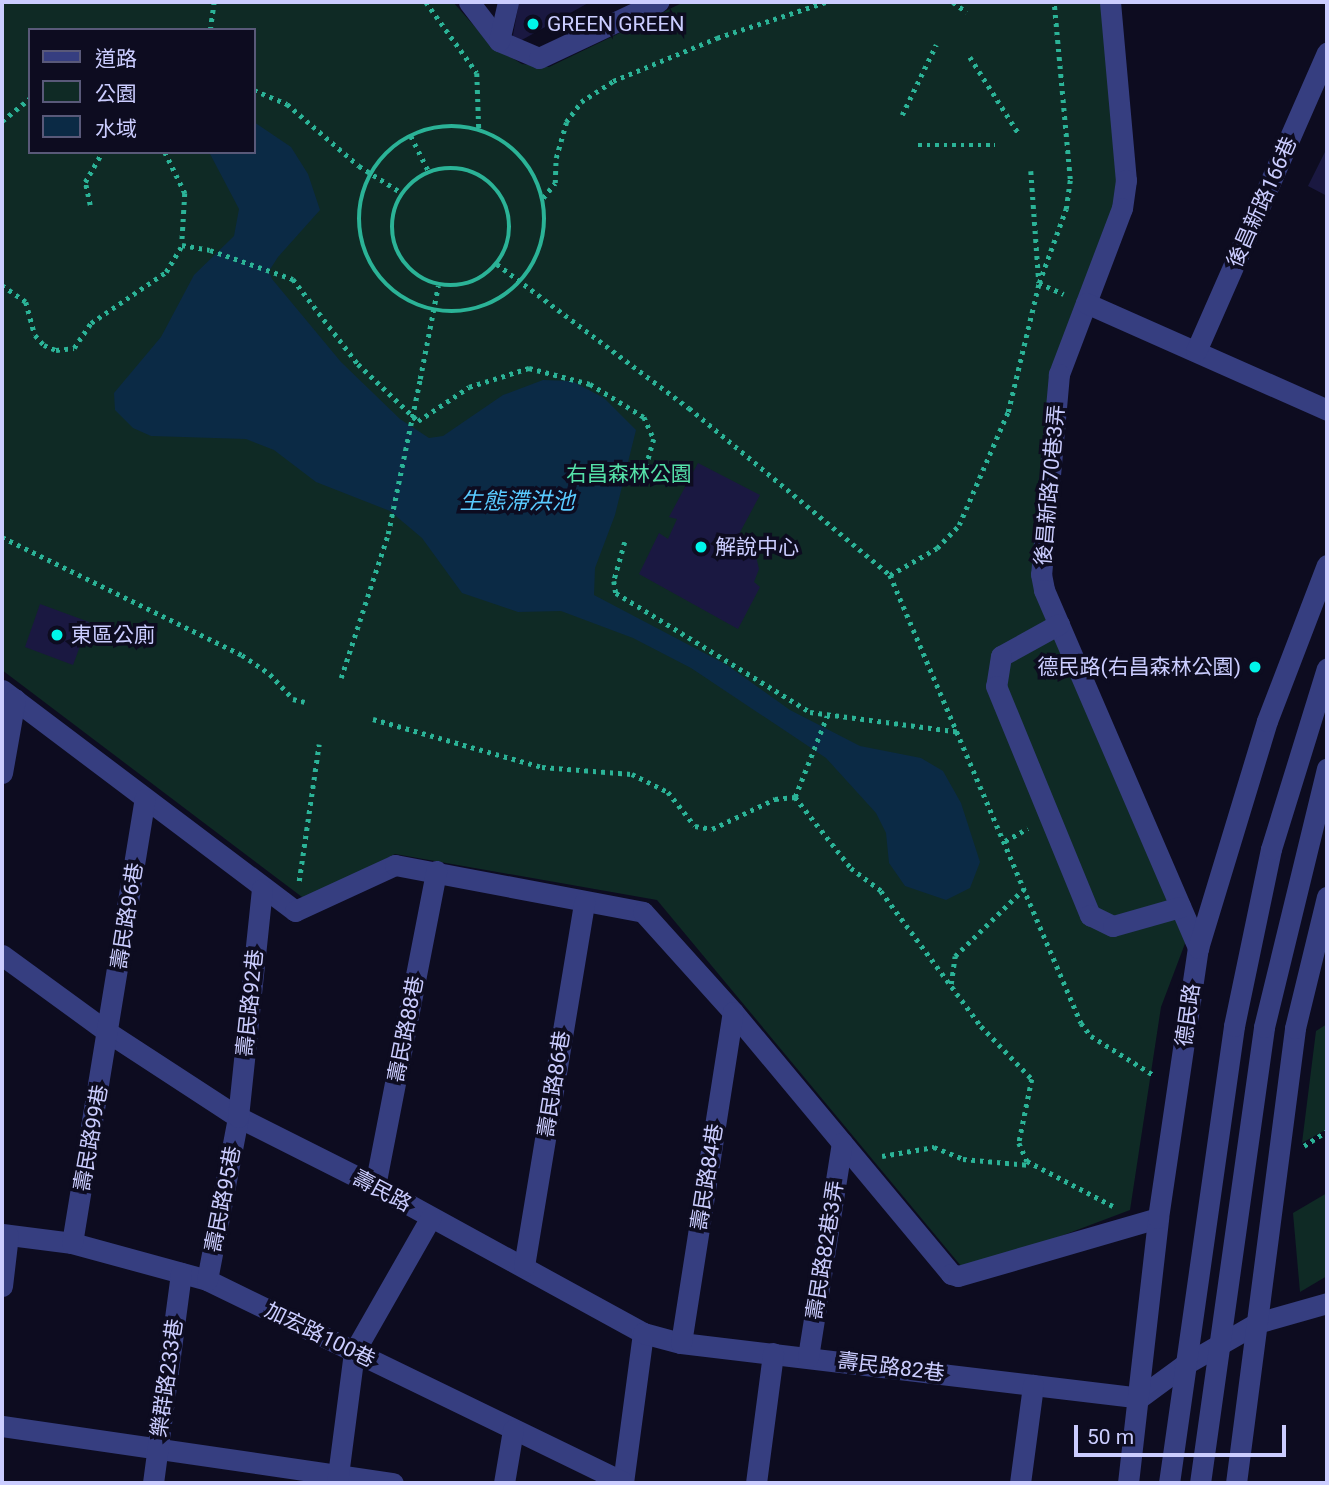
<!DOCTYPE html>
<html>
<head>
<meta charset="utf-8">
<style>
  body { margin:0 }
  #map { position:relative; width:1329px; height:1485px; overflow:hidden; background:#0d0c20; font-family:Roboto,"Noto Sans TC",sans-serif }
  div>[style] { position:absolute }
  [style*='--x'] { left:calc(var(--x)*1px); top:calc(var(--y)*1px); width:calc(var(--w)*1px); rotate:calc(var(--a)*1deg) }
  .green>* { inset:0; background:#0f2a25 }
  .water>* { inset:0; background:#0b2a45 }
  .building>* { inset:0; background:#1a1841 }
  .path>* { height:4.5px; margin-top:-2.25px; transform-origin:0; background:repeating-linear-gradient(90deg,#2bb397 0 3.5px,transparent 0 8.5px) }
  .path>.ring { margin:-2.25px; padding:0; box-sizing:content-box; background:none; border:4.5px solid #2bb397; border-radius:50% }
  .minor>* { height:21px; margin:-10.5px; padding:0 10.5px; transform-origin:10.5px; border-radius:10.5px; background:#363e80 }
  .path-bridge>* { height:4.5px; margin-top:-2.25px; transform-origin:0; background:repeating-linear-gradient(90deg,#2bb397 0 3.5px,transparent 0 8.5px) }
  .dots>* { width:19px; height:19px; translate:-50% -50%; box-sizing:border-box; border:4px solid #0d0c20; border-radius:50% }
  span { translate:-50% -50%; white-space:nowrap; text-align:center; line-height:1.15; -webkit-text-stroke:7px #0d0c20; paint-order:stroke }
  .poi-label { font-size:21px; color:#cbcdff }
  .left { translate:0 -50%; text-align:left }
  .right { translate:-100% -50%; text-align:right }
  .street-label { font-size:21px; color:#cbcdff }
  .park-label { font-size:21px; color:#55e1a9 }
  .water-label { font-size:23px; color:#59cbff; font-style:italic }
  .frame { position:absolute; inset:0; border:4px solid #cbcdff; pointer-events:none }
  .legend { position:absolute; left:28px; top:28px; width:228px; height:126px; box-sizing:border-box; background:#0d0c20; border:2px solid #595979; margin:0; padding:9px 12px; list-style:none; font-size:21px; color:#cbcdff }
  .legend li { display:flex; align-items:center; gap:14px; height:35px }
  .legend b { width:35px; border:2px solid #595979 }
  .scale { position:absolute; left:1074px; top:1425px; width:212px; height:32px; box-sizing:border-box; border:4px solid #cbcdff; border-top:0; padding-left:9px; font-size:21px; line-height:24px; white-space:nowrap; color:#cbcdff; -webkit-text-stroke:5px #0d0c20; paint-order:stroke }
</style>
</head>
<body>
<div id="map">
  <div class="green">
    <i style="clip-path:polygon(evenodd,2px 2px,453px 2px,492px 46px,522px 64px,549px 67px,684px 2px,1117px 2px,1124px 205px,1045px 416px,1044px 593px,1192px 925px,1161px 1007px,1130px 1210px,966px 1272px,657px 900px,395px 854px,306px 900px,2px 670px,2px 2px,30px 30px,254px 30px,254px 152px,30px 152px,30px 30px)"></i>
    <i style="clip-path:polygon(1327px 1024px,1327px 1129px,1302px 1143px,1316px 1031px)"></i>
    <i style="clip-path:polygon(1327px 1193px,1327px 1276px,1300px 1292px,1293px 1213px)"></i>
  </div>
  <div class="water">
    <i style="clip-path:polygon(254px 122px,291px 147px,308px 174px,320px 210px,278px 257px,269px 271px,272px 279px,341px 362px,400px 419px,429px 438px,443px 436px,503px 395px,543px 380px,572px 381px,604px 398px,636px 430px,615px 515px,595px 568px,594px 595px,727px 665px,790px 710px,860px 746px,921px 758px,943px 771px,961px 803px,980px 862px,970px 888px,946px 900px,905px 886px,889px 863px,886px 833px,876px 813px,826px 758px,691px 668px,633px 638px,561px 611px,518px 612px,462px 593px,422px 538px,390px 511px,316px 482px,274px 450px,246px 439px,151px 436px,133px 428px,115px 410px,114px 393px,161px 337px,194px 275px,234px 236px,239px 209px,209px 152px,254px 152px)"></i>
  </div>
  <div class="building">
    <i style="clip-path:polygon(519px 2px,590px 2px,511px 46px)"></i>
    <i style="clip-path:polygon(1327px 148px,1327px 196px,1308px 186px)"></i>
    <i style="clip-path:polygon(698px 463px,760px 495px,738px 536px,755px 552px,759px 569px,754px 582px,760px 587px,738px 629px,639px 574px,659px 533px,668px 539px,677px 519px,669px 517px)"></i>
    <i style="clip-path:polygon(40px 604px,89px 622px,73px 665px,25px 647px)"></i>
  </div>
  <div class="path">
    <i style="--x:426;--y:2;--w:87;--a:54.3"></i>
    <i style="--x:477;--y:73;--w:57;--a:88"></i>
    <i style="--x:953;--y:2;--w:17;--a:36"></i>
    <i style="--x:210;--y:30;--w:28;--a:-82"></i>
    <i style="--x:970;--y:57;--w:91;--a:57.5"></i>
    <i style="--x:254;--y:90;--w:36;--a:23"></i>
    <i style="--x:287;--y:104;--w:95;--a:40.7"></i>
    <i style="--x:359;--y:166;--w:51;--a:32.1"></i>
    <i style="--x:902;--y:115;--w:78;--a:-64.1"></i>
    <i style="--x:2;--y:121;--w:36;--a:-39"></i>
    <i class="ring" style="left:359px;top:126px;width:181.5px;height:181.5px"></i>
    <i style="--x:411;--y:136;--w:40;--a:63.4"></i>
    <i style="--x:918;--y:145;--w:77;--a:0"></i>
    <i style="--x:165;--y:152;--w:46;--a:64"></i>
    <i style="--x:185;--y:193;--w:51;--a:93.4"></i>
    <i class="ring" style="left:392px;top:168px;width:113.5px;height:113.5px"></i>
    <i style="--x:1031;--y:171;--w:112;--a:85.9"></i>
    <i style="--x:1039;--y:283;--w:27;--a:24"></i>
    <i style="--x:543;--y:198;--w:19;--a:-51"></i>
    <i style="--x:555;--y:183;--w:25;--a:-88"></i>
    <i style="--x:556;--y:158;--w:37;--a:-74"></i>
    <i style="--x:566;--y:122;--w:25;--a:-53"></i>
    <i style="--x:581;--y:102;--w:38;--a:-33"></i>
    <i style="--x:613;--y:81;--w:113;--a:-22.5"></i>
    <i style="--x:717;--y:38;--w:115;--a:-18.3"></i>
    <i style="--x:90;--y:205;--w:24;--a:-102"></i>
    <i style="--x:85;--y:182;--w:34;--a:-60"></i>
    <i style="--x:497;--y:264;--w:240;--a:36.9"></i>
    <i style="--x:689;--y:408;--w:261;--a:39.7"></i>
    <i style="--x:890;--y:575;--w:487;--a:66.9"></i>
    <i style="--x:1081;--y:1023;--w:16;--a:52"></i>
    <i style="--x:1091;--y:1036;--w:75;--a:32"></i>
    <i style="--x:2;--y:285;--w:29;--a:35"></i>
    <i style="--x:26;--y:302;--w:34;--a:75"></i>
    <i style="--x:35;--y:335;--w:13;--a:48"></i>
    <i style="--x:44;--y:345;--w:13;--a:23"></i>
    <i style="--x:56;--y:350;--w:18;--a:-6"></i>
    <i style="--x:74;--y:348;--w:30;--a:-56"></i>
    <i style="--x:91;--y:323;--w:91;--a:-34.2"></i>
    <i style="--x:166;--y:272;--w:31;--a:-59"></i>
    <i style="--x:182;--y:245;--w:28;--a:10"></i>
    <i style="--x:210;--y:250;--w:88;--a:19.3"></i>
    <i style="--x:293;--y:279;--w:107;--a:52.6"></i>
    <i style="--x:358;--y:364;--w:83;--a:43.5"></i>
    <i style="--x:418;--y:421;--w:61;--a:-33.7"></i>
    <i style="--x:469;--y:387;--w:63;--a:-17.6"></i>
    <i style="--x:529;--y:368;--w:63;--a:14.7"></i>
    <i style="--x:590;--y:384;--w:63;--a:31.4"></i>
    <i style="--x:644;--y:417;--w:24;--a:66"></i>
    <i style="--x:654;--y:439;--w:29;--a:106"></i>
    <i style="--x:420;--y:379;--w:95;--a:-79"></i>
    <i style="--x:2;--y:537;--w:267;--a:26.2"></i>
    <i style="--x:242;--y:655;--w:34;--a:34"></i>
    <i style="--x:270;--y:674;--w:34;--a:47"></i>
    <i style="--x:293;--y:699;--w:12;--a:14"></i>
    <i style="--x:625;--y:542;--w:41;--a:105.8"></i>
    <i style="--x:614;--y:581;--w:12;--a:81"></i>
    <i style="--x:616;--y:593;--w:228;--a:31.5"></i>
    <i style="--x:810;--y:712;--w:150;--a:7.6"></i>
    <i style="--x:890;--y:575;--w:54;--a:-29.9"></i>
    <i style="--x:937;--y:548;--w:32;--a:-46"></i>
    <i style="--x:959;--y:525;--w:123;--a:-66.6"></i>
    <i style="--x:1008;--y:412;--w:133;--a:-76.5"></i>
    <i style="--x:1039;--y:283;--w:79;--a:-70"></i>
    <i style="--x:1066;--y:209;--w:30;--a:-82"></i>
    <i style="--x:1070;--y:179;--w:178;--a:-95.2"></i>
    <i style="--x:341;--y:678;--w:151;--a:-71.9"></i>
    <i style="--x:373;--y:719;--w:176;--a:15.9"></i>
    <i style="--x:542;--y:767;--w:90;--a:4.4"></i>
    <i style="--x:632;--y:774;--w:40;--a:26.6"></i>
    <i style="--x:668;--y:792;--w:43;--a:51.5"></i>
    <i style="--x:695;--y:826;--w:17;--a:10"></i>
    <i style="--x:712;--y:829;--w:70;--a:-25.5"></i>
    <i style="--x:775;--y:799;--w:20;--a:-6"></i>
    <i style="--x:795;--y:797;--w:90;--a:51.7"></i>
    <i style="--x:851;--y:868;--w:38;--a:37"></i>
    <i style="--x:881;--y:891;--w:168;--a:53.5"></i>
    <i style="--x:981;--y:1026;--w:74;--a:46.1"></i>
    <i style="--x:1032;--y:1079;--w:65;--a:101.5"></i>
    <i style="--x:1019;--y:1143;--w:20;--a:66"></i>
    <i style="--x:1027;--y:1161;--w:97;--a:27.6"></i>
    <i style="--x:795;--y:797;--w:87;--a:-68.4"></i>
    <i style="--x:1005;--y:841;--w:26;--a:-29"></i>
    <i style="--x:299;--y:881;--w:138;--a:-81.7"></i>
    <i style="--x:951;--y:984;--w:28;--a:-82"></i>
    <i style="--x:955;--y:956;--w:96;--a:-44.2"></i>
    <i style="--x:1304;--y:1146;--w:27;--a:-33"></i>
    <i style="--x:882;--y:1156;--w:53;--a:-9.8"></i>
    <i style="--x:934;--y:1147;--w:31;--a:22"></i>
    <i style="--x:963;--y:1159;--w:67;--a:5.1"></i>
  </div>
  <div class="minor">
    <i style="--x:469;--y:2;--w:49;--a:52.4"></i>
    <i style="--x:499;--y:41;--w:43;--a:23"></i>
    <i style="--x:539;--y:58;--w:132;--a:-25.2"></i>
    <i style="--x:1110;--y:2;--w:179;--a:84.9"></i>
    <i style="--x:1126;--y:180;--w:28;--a:98"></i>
    <i style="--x:1122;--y:208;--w:178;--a:110.8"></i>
    <i style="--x:1059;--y:374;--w:201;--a:95.1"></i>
    <i style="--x:1041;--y:574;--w:16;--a:79"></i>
    <i style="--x:1044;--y:590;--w:390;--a:66.7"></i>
    <i style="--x:499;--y:41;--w:40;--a:-77"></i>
    <i style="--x:1086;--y:303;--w:264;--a:23.9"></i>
    <i style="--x:1196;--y:351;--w:326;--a:-66.3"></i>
    <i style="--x:1059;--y:624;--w:66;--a:151.1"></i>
    <i style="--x:1001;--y:656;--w:30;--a:99"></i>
    <i style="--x:996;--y:686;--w:248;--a:67.7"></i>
    <i style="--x:1090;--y:915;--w:25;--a:26"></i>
    <i style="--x:1113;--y:926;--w:70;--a:-15.8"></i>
    <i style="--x:2;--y:690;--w:367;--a:37"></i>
    <i style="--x:295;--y:911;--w:110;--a:-24.7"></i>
    <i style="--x:395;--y:865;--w:252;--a:10.7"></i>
    <i style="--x:643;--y:912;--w:135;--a:48"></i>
    <i style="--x:733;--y:1012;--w:341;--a:50.2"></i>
    <i style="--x:951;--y:1274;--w:7;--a:16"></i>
    <i style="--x:958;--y:1276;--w:208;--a:-16.2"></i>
    <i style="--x:2;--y:773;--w:75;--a:-80"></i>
    <i style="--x:2;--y:955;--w:132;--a:36.1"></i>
    <i style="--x:109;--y:1033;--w:154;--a:33.1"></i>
    <i style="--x:238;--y:1117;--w:153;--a:26.7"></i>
    <i style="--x:375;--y:1186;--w:306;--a:28.7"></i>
    <i style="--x:643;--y:1333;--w:151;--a:97.6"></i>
    <i style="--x:375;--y:1186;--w:321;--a:-79"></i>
    <i style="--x:2;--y:1234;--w:71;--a:7.3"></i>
    <i style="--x:72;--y:1243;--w:140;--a:15.3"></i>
    <i style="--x:207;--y:1280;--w:462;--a:25.9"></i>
    <i style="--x:72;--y:1243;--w:450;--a:-80.7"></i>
    <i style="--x:524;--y:1266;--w:369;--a:-80.6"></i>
    <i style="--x:207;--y:1280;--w:166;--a:-79.2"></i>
    <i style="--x:238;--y:1117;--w:229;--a:-84"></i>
    <i style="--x:2;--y:1286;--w:51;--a:-83.3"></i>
    <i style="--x:643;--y:1333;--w:39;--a:15"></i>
    <i style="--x:681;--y:1343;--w:461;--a:6.8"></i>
    <i style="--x:1139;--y:1398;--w:56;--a:-36.3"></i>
    <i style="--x:1184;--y:1365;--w:84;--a:-29.9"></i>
    <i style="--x:1257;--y:1323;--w:73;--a:-15.9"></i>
    <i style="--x:681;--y:1343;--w:335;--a:-81.1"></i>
    <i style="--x:808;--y:1357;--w:217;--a:-81"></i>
    <i style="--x:2;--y:1426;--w:395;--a:8.3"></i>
    <i style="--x:153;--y:1483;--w:212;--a:-82.4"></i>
    <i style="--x:337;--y:1483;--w:132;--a:-82.6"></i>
    <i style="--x:354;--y:1352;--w:155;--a:-60.3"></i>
    <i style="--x:504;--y:1483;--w:54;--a:-80.4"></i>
    <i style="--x:756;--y:1483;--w:131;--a:-82.5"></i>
    <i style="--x:1020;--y:1483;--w:99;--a:-82.4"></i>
    <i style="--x:1128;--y:1483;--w:267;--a:-83.5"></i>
    <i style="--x:1158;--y:1218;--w:273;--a:-81.6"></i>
    <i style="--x:1198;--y:948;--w:237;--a:-73.1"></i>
    <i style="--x:1267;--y:721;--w:167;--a:-69"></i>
    <i style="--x:1169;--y:1483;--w:462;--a:-81.9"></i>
    <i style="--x:1234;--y:1026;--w:181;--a:-78.2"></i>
    <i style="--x:1271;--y:849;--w:189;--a:-72.8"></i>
    <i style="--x:1200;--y:1483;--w:460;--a:-82"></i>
    <i style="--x:1264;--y:1027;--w:266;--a:-76.3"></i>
    <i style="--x:1236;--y:1483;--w:459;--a:-82.6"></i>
    <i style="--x:1295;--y:1028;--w:135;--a:-76.3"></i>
  </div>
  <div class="path-bridge">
    <i style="--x:388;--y:534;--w:158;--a:-78.3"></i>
  </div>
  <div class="dots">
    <i style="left:533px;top:24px;background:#00f6ea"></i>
    <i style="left:701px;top:547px;background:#00f6ea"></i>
    <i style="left:57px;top:635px;background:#00f6ea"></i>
    <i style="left:1255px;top:667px;background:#00f6ea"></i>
  </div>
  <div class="poi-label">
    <span class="left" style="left:547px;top:24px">GREEN GREEN</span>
    <span class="left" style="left:715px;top:547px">解說中心</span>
    <span class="left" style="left:71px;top:635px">東區公廁</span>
    <span class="right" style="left:1241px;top:667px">德民路(右昌森林公園)</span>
  </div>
  <div class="street-label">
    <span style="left:1262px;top:202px;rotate:-66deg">後昌新路166巷</span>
    <span style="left:1050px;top:485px;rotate:-85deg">後昌新路70巷3弄</span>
    <span style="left:127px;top:916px;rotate:-81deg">壽民路96巷</span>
    <span style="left:250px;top:1003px;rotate:-84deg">壽民路92巷</span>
    <span style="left:1188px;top:1015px;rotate:-82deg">德民路</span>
    <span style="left:406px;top:1029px;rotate:-79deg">壽民路88巷</span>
    <span style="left:554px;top:1084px;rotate:-81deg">壽民路86巷</span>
    <span style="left:91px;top:1138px;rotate:-80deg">壽民路99巷</span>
    <span style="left:707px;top:1177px;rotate:-81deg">壽民路84巷</span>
    <span style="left:382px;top:1191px;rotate:28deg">壽民路</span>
    <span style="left:223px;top:1199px;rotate:-79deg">壽民路95巷</span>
    <span style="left:825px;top:1250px;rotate:-81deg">壽民路82巷3弄</span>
    <span style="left:320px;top:1335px;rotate:26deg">加宏路100巷</span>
    <span style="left:891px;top:1367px;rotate:7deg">壽民路82巷</span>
    <span style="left:167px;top:1378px;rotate:-82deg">樂群路233巷</span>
  </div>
  <div class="park-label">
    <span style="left:629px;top:474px">右昌森林公園</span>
  </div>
  <div class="water-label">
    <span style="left:517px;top:502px">生態滯洪池</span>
  </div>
  <div class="frame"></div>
  <ul class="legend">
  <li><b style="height:9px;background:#363e80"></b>道路</li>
  <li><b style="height:19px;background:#0f2a25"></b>公園</li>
  <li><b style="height:19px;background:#0b2a45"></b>水域</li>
  </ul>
  <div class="scale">50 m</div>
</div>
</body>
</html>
